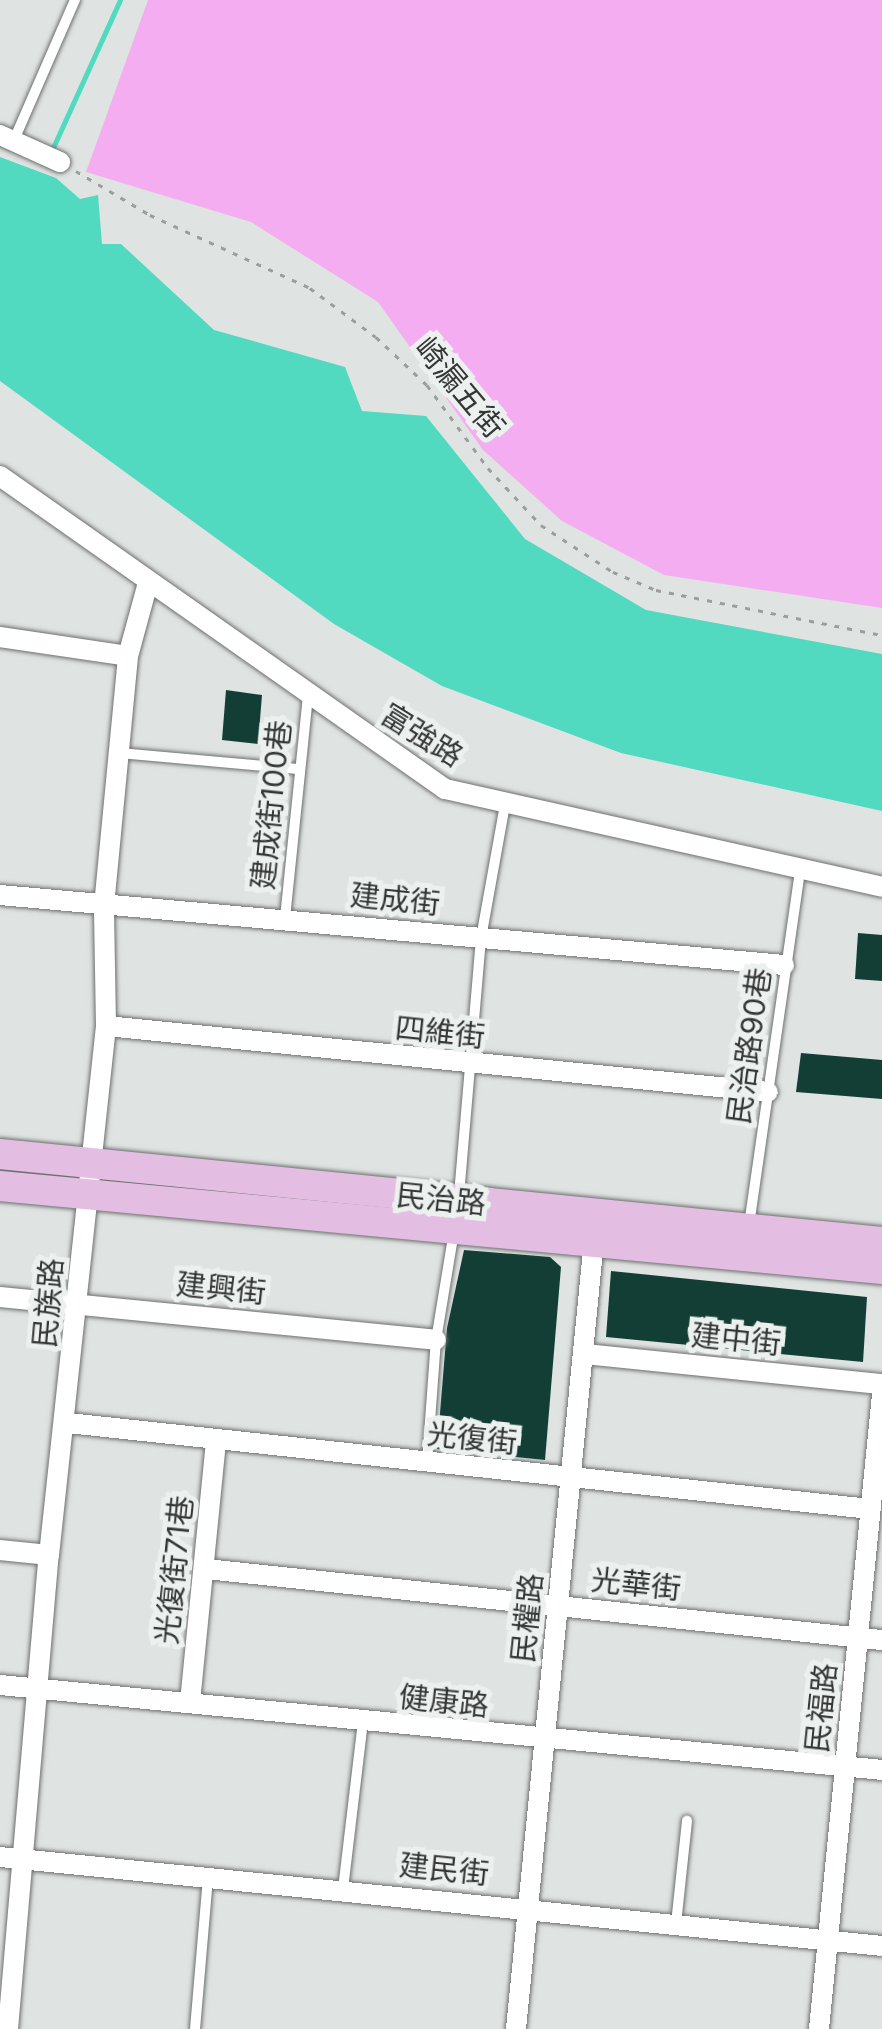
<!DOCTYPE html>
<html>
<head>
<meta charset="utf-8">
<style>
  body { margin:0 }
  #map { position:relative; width:882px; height:2029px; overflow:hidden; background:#dfe3e2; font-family:Inter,"Noto Sans TC",sans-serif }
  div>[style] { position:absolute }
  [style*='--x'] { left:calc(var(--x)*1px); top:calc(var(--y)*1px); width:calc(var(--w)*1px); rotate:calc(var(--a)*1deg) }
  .green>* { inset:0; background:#f5adf2 }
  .water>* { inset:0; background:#51dac0 }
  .stream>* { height:5px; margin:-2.5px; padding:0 2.5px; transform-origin:2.5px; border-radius:2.5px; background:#51dac0 }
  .building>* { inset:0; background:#133e36 }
  .path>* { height:2.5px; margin-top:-1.25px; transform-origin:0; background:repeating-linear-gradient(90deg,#9a9e9d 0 5px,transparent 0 13px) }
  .roads { filter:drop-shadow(0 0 2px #6d706f) drop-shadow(0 0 2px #6d706f) }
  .service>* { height:10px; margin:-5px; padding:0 5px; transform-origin:5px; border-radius:5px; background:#fff }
  .minor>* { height:20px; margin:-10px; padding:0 10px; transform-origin:10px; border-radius:10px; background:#fff }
  .primary>* { height:30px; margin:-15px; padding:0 15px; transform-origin:15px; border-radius:15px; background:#e3bee2 }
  span { translate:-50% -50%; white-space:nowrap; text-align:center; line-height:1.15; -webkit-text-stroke:10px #ecf1ef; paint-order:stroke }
  .street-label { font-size:30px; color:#353736 }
</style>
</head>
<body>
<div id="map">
  <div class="green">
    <i style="clip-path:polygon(148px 0,882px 0,882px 608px,664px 575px,562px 521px,483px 450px,378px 302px,251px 222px,86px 172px)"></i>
  </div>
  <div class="water">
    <i style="clip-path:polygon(0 157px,56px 178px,80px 199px,98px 195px,102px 244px,121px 244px,214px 330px,345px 367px,362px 411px,426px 416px,525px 539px,646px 610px,882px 654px,882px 811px,621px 753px,442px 686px,334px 624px,0 381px)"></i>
  </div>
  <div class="stream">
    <i style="--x:51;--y:152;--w:167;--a:-65.6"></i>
  </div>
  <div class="building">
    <i style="clip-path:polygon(226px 690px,262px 695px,258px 744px,222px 740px)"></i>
    <i style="clip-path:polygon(858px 933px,882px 935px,882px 981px,855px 979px)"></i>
    <i style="clip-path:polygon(801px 1053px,882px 1060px,882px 1099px,796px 1092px)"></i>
    <i style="clip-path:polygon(464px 1250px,550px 1257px,561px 1267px,545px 1460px,437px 1449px,447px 1328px)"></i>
    <i style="clip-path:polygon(611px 1271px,867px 1297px,863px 1362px,606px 1337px)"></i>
  </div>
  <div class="path">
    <i style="--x:76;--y:171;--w:86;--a:30.7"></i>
    <i style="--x:150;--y:215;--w:176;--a:24.5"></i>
    <i style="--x:310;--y:288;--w:82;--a:36.6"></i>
    <i style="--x:376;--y:337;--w:70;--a:43.3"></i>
    <i style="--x:427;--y:385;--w:103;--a:53.7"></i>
    <i style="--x:488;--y:468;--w:78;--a:47.1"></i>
    <i style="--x:541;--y:525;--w:86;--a:33.1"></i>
    <i style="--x:613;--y:572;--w:47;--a:22.7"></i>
    <i style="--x:656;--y:590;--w:230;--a:11.3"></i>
  </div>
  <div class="roads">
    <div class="service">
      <i style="--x:14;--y:140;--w:153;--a:-66.5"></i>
      <i style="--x:119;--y:753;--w:180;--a:5.1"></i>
      <i style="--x:285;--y:918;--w:223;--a:-84.1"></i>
      <i style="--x:459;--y:1195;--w:258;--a:-85.1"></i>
      <i style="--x:481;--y:938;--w:135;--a:-79.8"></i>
      <i style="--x:749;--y:1225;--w:360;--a:-81.8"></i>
      <i style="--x:427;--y:1462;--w:122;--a:-85.8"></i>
      <i style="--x:436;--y:1340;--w:110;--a:-80.6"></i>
      <i style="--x:343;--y:1889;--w:168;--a:-83.2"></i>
      <i style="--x:676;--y:1924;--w:104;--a:-83.9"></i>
      <i style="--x:195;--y:2029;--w:152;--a:-85.1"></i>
    </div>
    <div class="minor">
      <i style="--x:0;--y:135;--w:66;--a:24.2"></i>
      <i style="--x:0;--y:476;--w:544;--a:35.12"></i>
      <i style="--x:445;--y:789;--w:448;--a:12.6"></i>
      <i style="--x:0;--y:637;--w:129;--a:8.4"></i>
      <i style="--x:0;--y:895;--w:787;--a:5.1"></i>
      <i style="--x:106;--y:1026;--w:665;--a:5.69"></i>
      <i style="--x:0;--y:1297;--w:438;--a:5.6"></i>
      <i style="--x:585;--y:1354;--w:299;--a:5.8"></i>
      <i style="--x:68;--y:1423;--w:807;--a:6.12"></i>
      <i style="--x:0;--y:1550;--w:49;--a:5.8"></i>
      <i style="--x:206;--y:1569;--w:680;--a:6"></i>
      <i style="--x:0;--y:1685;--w:886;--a:5.5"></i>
      <i style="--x:190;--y:1702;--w:260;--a:-84.3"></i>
      <i style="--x:0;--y:1857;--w:886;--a:5.76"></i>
      <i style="--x:8;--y:2029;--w:476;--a:-85.1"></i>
      <i style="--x:49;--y:1555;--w:532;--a:-83.85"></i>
      <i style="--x:106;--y:1026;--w:120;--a:-91"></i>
      <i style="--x:104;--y:906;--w:251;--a:-84.5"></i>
      <i style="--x:128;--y:656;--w:76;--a:-74.7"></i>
      <i style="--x:516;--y:2029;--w:802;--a:-84.35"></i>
      <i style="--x:819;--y:2029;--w:638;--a:-84.33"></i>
    </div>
    <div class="primary">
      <i style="--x:0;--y:1154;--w:886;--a:5.7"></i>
      <i style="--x:0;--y:1186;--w:886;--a:5.38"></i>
    </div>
  </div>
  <div class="street-label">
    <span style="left:460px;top:387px;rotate:50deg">崎漏五街</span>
    <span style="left:422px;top:735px;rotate:32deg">富強路</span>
    <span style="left:271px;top:805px;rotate:-84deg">建成街100巷</span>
    <span style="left:395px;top:899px;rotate:6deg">建成街</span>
    <span style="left:440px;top:1032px;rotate:6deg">四維街</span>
    <span style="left:749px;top:1046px;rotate:-82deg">民治路90巷</span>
    <span style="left:441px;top:1199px;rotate:6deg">民治路</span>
    <span style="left:221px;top:1288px;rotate:6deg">建興街</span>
    <span style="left:48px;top:1303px;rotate:-85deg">民族路</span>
    <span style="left:736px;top:1339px;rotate:6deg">建中街</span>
    <span style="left:472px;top:1438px;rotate:6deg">光復街</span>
    <span style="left:174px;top:1570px;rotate:-84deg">光復街71巷</span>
    <span style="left:636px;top:1584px;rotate:6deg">光華街</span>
    <span style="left:527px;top:1618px;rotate:-84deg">民權路</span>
    <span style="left:444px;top:1701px;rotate:6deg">健康路</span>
    <span style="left:821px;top:1708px;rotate:-84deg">民福路</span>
    <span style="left:444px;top:1869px;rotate:6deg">建民街</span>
  </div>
</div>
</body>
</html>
